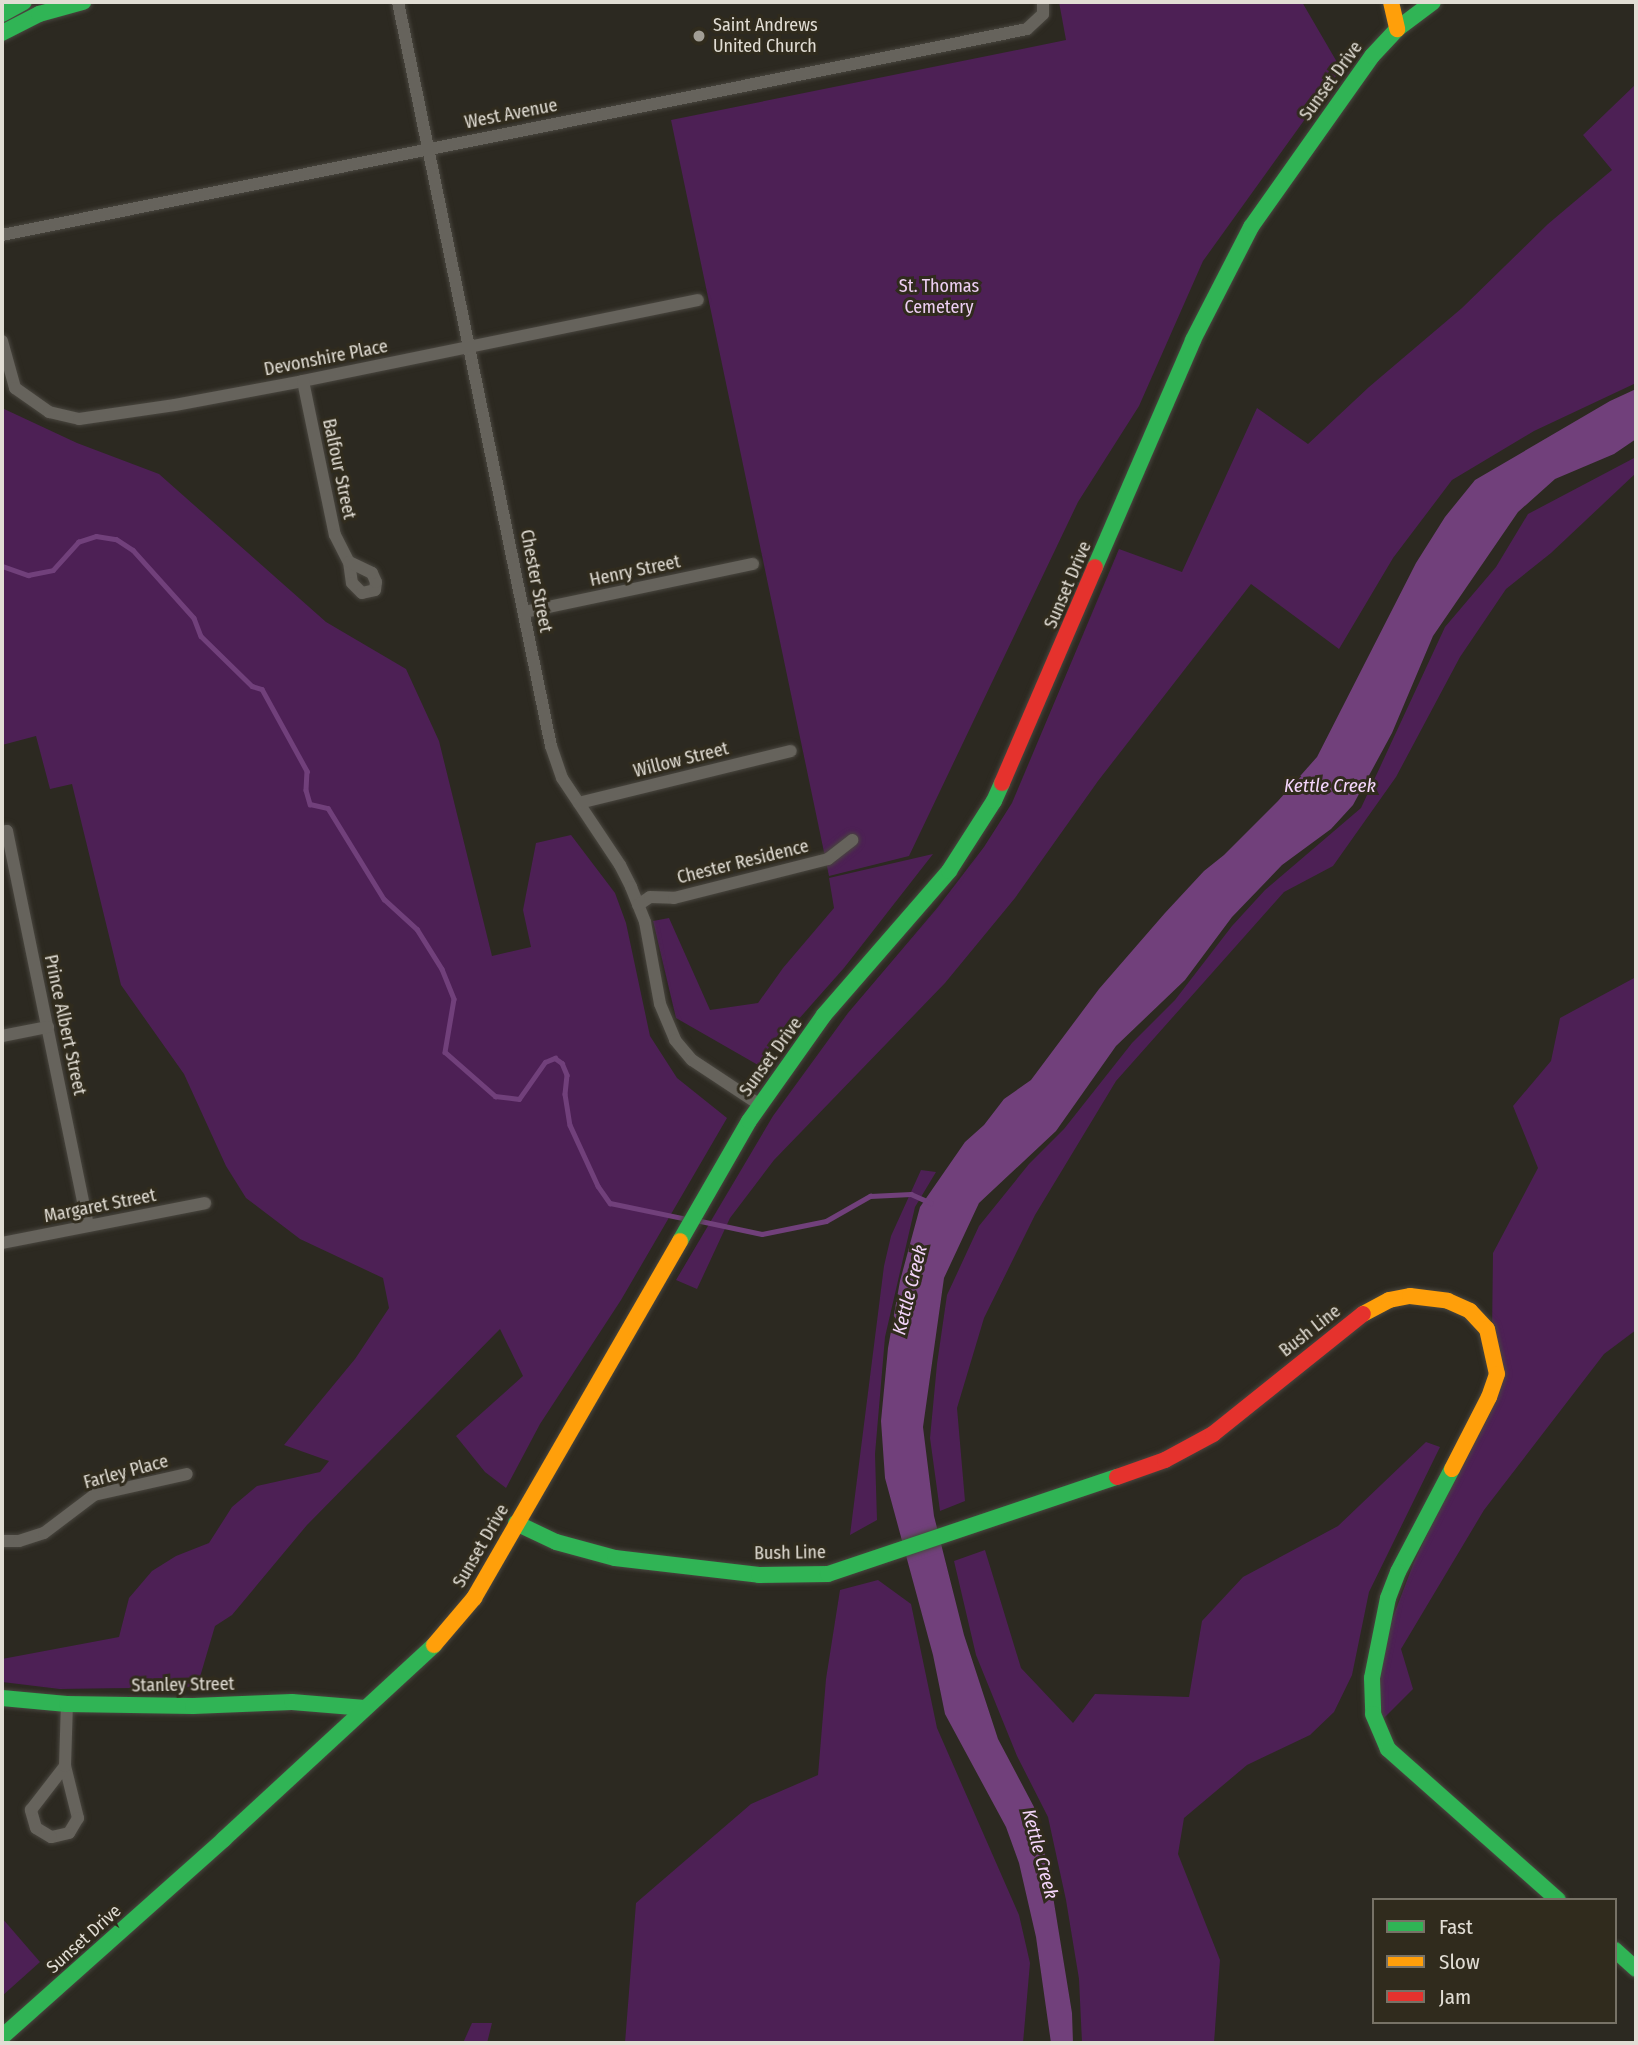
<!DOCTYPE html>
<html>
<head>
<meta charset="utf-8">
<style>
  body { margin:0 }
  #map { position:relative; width:1638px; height:2045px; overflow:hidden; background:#2c2921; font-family:"Fira Sans Condensed",sans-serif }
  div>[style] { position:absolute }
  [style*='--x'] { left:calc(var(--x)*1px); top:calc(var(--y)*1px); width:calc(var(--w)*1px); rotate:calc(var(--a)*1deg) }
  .green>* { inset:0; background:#4d2055 }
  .water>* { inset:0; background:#71407b }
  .stream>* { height:4.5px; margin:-2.25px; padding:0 2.25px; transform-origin:2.25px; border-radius:2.25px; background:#71407b }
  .roads { filter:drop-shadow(0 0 2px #49463f) drop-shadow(0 0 2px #49463f) }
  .street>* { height:12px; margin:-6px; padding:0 6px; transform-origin:6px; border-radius:6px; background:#66635c }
  .fast>* { height:16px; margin:-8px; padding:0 8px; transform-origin:8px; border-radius:8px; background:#30b455 }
  .slow>* { height:16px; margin:-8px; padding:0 8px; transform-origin:8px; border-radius:8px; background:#ff9f0a }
  .jam>* { height:16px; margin:-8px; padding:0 8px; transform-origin:8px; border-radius:8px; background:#e5322d }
  .dots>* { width:19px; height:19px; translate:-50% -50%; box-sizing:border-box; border:4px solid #302b1d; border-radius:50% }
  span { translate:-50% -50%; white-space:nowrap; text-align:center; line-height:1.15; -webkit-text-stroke:6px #302b1d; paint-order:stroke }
  .poi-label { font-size:18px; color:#e1ddd4 }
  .left { translate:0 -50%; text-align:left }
  .street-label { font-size:18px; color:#e1ddd4 }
  .park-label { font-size:18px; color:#edcef3 }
  .water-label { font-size:19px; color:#f4d5fb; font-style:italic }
  .frame { position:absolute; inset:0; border:4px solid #e1ddd4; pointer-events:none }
  .legend { position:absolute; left:1372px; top:1898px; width:245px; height:126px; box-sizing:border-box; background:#302b1d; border:2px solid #777266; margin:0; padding:9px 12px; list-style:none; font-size:21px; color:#e1ddd4 }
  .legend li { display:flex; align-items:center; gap:14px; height:35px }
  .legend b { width:35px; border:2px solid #777266 }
</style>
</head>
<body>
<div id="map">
  <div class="green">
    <i style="clip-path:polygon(1059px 2px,1302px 2px,1341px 69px,1203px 261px,1139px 406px,1078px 502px,909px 856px,829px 876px,671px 120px,1066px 40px)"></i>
    <i style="clip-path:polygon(1636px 84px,1636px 383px,1534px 431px,1452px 480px,1393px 558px,1339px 649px,1251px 584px,1098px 781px,1015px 898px,945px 983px,774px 1160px,730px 1218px,697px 1289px,676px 1280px,773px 1116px,848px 1013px,938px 907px,984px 847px,1012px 803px,1119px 549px,1182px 572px,1257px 408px,1308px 444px,1369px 387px,1462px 308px,1548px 224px,1612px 170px,1583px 135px)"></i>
    <i style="clip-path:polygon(2px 408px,77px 443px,159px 474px,326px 622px,406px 669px,439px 741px,492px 956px,531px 947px,523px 910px,536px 843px,571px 835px,615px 893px,626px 923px,650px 1036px,677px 1078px,727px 1118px,621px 1300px,540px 1424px,506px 1488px,485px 1472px,456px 1436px,523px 1376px,500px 1329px,307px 1525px,232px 1615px,215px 1626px,197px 1687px,60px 1689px,2px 1682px,2px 1659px,119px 1637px,129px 1598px,152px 1571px,176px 1556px,209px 1543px,232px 1507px,257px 1486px,320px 1472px,329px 1461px,284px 1445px,355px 1359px,389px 1308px,383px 1278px,300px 1239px,246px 1198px,226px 1166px,184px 1074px,121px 985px,72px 784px,50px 789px,36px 736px,2px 745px)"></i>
    <i style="clip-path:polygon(1636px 457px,1636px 473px,1551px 553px,1506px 589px,1460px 657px,1396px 777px,1333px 866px,1284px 892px,1116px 1081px,1035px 1215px,984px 1318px,957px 1408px,965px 1501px,940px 1511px,930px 1438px,937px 1364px,947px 1295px,979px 1226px,1029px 1164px,1064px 1129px,1132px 1043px,1175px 1000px,1232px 926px,1265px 890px,1361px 808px,1445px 627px,1496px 567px,1528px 514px)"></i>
    <i style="clip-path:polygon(933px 854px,844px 968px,758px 1065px,676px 1018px,653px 921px,669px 918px,710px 1010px,758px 1003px,783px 968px,834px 908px,829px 878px)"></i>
    <i style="clip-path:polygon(1636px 977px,1636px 1330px,1604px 1354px,1484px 1510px,1401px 1649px,1413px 1689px,1383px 1719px,1378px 1693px,1385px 1638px,1414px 1562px,1501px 1378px,1492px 1333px,1493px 1253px,1538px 1168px,1513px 1106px,1551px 1061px,1560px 1018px)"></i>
    <i style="clip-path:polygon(921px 1170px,936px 1172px,915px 1207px,885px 1337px,875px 1454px,877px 1520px,850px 1535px,884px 1266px,891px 1236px)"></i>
    <i style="clip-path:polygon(1426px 1442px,1440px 1447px,1369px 1592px,1352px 1675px,1334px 1712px,1310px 1735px,1247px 1765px,1184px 1818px,1178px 1854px,1220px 1960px,1214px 2043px,1082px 2043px,1079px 1979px,1066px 1900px,1048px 1817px,1017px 1756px,976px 1655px,954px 1561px,985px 1550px,1021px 1668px,1073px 1723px,1095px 1694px,1189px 1697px,1202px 1621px,1243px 1577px,1338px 1526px)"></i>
    <i style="clip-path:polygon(878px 1580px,911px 1604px,937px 1728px,1019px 1915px,1030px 1963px,1023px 2043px,625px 2043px,636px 1903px,751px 1804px,818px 1775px,826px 1679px,840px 1590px)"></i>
    <i style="clip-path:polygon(2px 1918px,40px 1962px,2px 1996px)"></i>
    <i style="clip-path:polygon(472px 2023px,492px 2023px,487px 2043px,463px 2043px)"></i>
  </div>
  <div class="water">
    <i style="clip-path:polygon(1636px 389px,1636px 439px,1614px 454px,1555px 479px,1518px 512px,1433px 636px,1392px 733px,1353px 805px,1331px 829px,1282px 865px,1232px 917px,1185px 980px,1116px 1046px,1056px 1131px,979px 1203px,944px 1278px,923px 1427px,934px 1516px,964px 1635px,998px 1739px,1034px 1807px,1050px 1878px,1072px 2013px,1073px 2043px,1051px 2043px,1036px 1937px,1019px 1863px,1006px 1827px,945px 1714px,933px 1655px,885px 1478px,881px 1421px,888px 1348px,900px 1281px,920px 1207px,965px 1142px,984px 1125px,1004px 1099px,1031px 1080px,1099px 989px,1165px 913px,1204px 871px,1224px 855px,1278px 801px,1317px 757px,1416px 563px,1445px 517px,1475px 480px,1610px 401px)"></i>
  </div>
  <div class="stream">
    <i style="--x:2;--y:566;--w:28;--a:19"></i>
    <i style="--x:28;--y:575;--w:25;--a:-11"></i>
    <i style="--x:53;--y:570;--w:38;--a:-48"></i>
    <i style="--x:78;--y:542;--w:19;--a:-18"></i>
    <i style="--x:96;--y:536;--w:20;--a:9"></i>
    <i style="--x:116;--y:539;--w:20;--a:33"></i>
    <i style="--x:133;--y:550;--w:91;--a:48.1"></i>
    <i style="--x:194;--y:618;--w:19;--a:69"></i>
    <i style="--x:201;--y:636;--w:71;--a:44.4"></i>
    <i style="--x:252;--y:686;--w:10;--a:17"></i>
    <i style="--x:262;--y:689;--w:94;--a:61.2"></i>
    <i style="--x:307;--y:771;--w:19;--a:93"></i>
    <i style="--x:306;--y:790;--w:15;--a:74"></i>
    <i style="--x:310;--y:804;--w:18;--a:13"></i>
    <i style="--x:328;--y:808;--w:107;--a:58.4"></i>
    <i style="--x:384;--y:899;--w:45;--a:42.3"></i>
    <i style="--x:417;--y:929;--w:47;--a:58"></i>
    <i style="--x:442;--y:969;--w:32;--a:68"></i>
    <i style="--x:454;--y:999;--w:54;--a:99.6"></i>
    <i style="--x:445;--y:1052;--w:67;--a:41.3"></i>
    <i style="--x:495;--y:1096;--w:24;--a:7"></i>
    <i style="--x:519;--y:1099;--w:45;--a:-54.9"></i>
    <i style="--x:545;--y:1062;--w:11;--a:-22"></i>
    <i style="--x:555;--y:1058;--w:9;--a:36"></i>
    <i style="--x:562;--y:1063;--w:13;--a:67"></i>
    <i style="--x:567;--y:1075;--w:19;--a:96"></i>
    <i style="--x:565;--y:1094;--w:31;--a:81"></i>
    <i style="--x:570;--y:1125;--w:67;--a:65.3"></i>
    <i style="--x:598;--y:1186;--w:21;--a:55"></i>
    <i style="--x:610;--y:1203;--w:79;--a:11.7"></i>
    <i style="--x:696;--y:1220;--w:67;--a:12"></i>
    <i style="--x:762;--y:1234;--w:65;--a:-11.5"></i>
    <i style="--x:826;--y:1221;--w:51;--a:-29.6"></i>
    <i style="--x:870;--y:1196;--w:41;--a:-2.8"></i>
    <i style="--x:911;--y:1194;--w:22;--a:24"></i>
  </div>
  <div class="roads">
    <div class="street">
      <i style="--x:398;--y:2;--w:760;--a:78.38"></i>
      <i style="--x:551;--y:746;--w:34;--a:71"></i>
      <i style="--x:562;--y:778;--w:105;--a:56.3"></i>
      <i style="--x:620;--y:865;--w:25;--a:63"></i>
      <i style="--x:631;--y:887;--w:38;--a:68"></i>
      <i style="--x:645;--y:922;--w:83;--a:79.6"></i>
      <i style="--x:660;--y:1004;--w:39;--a:67"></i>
      <i style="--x:675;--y:1040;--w:26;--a:50"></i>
      <i style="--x:692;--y:1060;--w:82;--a:33.5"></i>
      <i style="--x:2;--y:235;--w:1045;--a:-11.36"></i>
      <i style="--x:1027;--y:29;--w:22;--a:-43"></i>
      <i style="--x:1043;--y:14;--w:12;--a:-90"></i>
      <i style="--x:2;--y:341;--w:49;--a:74.5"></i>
      <i style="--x:15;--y:388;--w:42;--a:35.2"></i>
      <i style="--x:49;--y:412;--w:31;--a:13"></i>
      <i style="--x:79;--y:419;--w:97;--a:-8.3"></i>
      <i style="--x:175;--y:405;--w:130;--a:-10.6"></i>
      <i style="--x:303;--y:381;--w:403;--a:-11.6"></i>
      <i style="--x:303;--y:381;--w:157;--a:78.3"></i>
      <i style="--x:335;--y:535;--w:30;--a:63"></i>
      <i style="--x:349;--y:562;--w:21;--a:82"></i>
      <i style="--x:352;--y:583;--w:14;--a:45"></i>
      <i style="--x:362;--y:593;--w:13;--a:-13"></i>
      <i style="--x:375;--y:590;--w:8;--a:-83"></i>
      <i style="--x:376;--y:582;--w:10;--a:-114"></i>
      <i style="--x:372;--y:573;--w:25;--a:-154"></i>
      <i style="--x:525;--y:612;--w:233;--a:-11.9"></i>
      <i style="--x:579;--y:803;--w:218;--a:-13.8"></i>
      <i style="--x:2;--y:832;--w:5;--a:-11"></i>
      <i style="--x:7;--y:831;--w:403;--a:78.4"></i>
      <i style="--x:638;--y:905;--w:14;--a:-34"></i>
      <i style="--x:650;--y:897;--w:24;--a:2"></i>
      <i style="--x:674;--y:898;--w:159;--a:-14.2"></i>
      <i style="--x:828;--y:859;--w:31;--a:-38"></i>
      <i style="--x:2;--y:1036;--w:47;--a:-11.1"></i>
      <i style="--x:2;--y:1243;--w:207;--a:-11.1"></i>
      <i style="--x:2;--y:1541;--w:17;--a:0"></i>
      <i style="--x:19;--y:1541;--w:26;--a:-18"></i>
      <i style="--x:44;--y:1533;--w:63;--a:-37.2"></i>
      <i style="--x:94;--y:1495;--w:95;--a:-12.7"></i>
      <i style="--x:65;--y:1766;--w:54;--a:76"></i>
      <i style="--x:78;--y:1818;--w:17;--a:121"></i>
      <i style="--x:69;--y:1833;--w:18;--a:167"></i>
      <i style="--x:51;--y:1837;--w:17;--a:-149"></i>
      <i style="--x:36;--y:1828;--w:19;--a:-106"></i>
      <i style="--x:31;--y:1810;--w:56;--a:-52.3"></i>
      <i style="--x:65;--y:1766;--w:62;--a:-88.2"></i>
    </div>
    <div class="fast">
      <i style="--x:2;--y:14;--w:25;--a:-29"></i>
      <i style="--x:2;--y:33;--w:42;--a:-27.2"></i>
      <i style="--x:39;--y:14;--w:46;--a:-15.3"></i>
      <i style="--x:1095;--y:567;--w:247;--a:-66.6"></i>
      <i style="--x:1193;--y:340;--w:127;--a:-62.8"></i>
      <i style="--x:1251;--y:227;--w:209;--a:-54.7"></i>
      <i style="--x:1372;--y:56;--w:37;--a:-47"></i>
      <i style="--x:1397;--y:29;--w:45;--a:-36.9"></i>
      <i style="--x:680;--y:1241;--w:138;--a:-60.1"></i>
      <i style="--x:749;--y:1121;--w:130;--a:-54.7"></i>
      <i style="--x:824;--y:1015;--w:191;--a:-49"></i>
      <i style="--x:949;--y:871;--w:83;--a:-57.3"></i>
      <i style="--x:994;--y:801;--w:20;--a:-66"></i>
      <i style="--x:1452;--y:1469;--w:116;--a:117.7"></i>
      <i style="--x:1398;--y:1572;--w:28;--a:111"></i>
      <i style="--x:1388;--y:1598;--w:82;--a:101.3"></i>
      <i style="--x:1372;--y:1678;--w:36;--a:88"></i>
      <i style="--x:1373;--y:1714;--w:38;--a:67"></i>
      <i style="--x:1388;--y:1749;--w:227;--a:41.6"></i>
      <i style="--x:516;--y:1523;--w:44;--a:25.4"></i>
      <i style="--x:556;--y:1542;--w:61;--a:15.2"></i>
      <i style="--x:615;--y:1558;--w:145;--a:6.7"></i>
      <i style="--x:759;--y:1575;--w:69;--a:-0.8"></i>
      <i style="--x:828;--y:1574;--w:305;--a:-18.6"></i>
      <i style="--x:2;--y:1698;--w:65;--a:5.3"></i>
      <i style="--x:67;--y:1704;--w:126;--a:0.9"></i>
      <i style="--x:193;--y:1706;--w:99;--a:-2.3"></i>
      <i style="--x:292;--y:1702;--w:73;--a:4.7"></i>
      <i style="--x:1615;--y:1950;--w:28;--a:42"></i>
      <i style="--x:2;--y:2037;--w:297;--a:-41.7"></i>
      <i style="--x:224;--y:1839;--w:286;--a:-42.7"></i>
    </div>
    <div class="slow">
      <i style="--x:1391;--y:2;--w:28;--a:77"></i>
      <i style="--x:1363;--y:1314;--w:30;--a:-28"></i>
      <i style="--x:1389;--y:1300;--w:21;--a:-11"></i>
      <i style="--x:1410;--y:1296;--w:38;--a:7"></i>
      <i style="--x:1448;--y:1301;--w:24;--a:24"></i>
      <i style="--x:1470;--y:1311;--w:25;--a:47"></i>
      <i style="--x:1487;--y:1329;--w:46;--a:77.5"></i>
      <i style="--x:1497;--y:1374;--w:24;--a:109"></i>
      <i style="--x:1489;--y:1397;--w:81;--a:117.2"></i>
      <i style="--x:434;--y:1645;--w:62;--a:-49.6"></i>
      <i style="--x:474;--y:1598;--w:412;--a:-60"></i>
    </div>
    <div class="jam">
      <i style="--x:1002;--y:783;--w:235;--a:-66.7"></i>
      <i style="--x:1117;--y:1477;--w:51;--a:-19.5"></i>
      <i style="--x:1165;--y:1460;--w:55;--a:-28.4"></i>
      <i style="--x:1213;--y:1434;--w:192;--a:-38.7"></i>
    </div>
  </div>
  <div class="dots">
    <i style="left:699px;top:36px;background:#a29e95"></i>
  </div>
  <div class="poi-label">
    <span class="left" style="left:713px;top:36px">Saint Andrews<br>United Church</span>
  </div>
  <div class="street-label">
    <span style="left:1331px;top:81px;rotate:-54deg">Sunset Drive</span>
    <span style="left:511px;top:114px;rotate:-11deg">West Avenue</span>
    <span style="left:326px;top:358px;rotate:-11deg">Devonshire Place</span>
    <span style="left:339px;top:469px;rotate:78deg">Balfour Street</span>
    <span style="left:635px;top:571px;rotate:-12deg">Henry Street</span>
    <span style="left:536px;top:581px;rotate:79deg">Chester Street</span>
    <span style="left:1068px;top:585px;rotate:-67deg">Sunset Drive</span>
    <span style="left:681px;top:760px;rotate:-14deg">Willow Street</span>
    <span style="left:743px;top:862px;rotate:-14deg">Chester Residence</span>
    <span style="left:65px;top:1025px;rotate:78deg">Prince Albert Street</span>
    <span style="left:771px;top:1057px;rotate:-54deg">Sunset Drive</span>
    <span style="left:100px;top:1206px;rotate:-11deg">Margaret Street</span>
    <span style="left:1310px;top:1331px;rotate:-38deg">Bush Line</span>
    <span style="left:126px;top:1472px;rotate:-15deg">Farley Place</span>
    <span style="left:481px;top:1546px;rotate:-60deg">Sunset Drive</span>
    <span style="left:790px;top:1553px;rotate:-1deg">Bush Line</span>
    <span style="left:183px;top:1685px;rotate:-1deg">Stanley Street</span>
    <span style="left:84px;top:1939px;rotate:-42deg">Sunset Drive</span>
  </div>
  <div class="park-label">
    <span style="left:939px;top:297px">St. Thomas<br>Cemetery</span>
  </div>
  <div class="water-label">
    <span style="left:1330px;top:786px">Kettle Creek</span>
    <span style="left:910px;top:1290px;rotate:-76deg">Kettle Creek</span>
    <span style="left:1040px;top:1854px;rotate:75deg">Kettle Creek</span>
  </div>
  <div class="frame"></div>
  <ul class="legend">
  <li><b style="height:9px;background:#30b455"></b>Fast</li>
  <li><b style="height:9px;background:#ff9f0a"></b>Slow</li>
  <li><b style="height:9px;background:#e5322d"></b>Jam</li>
  </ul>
</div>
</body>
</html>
